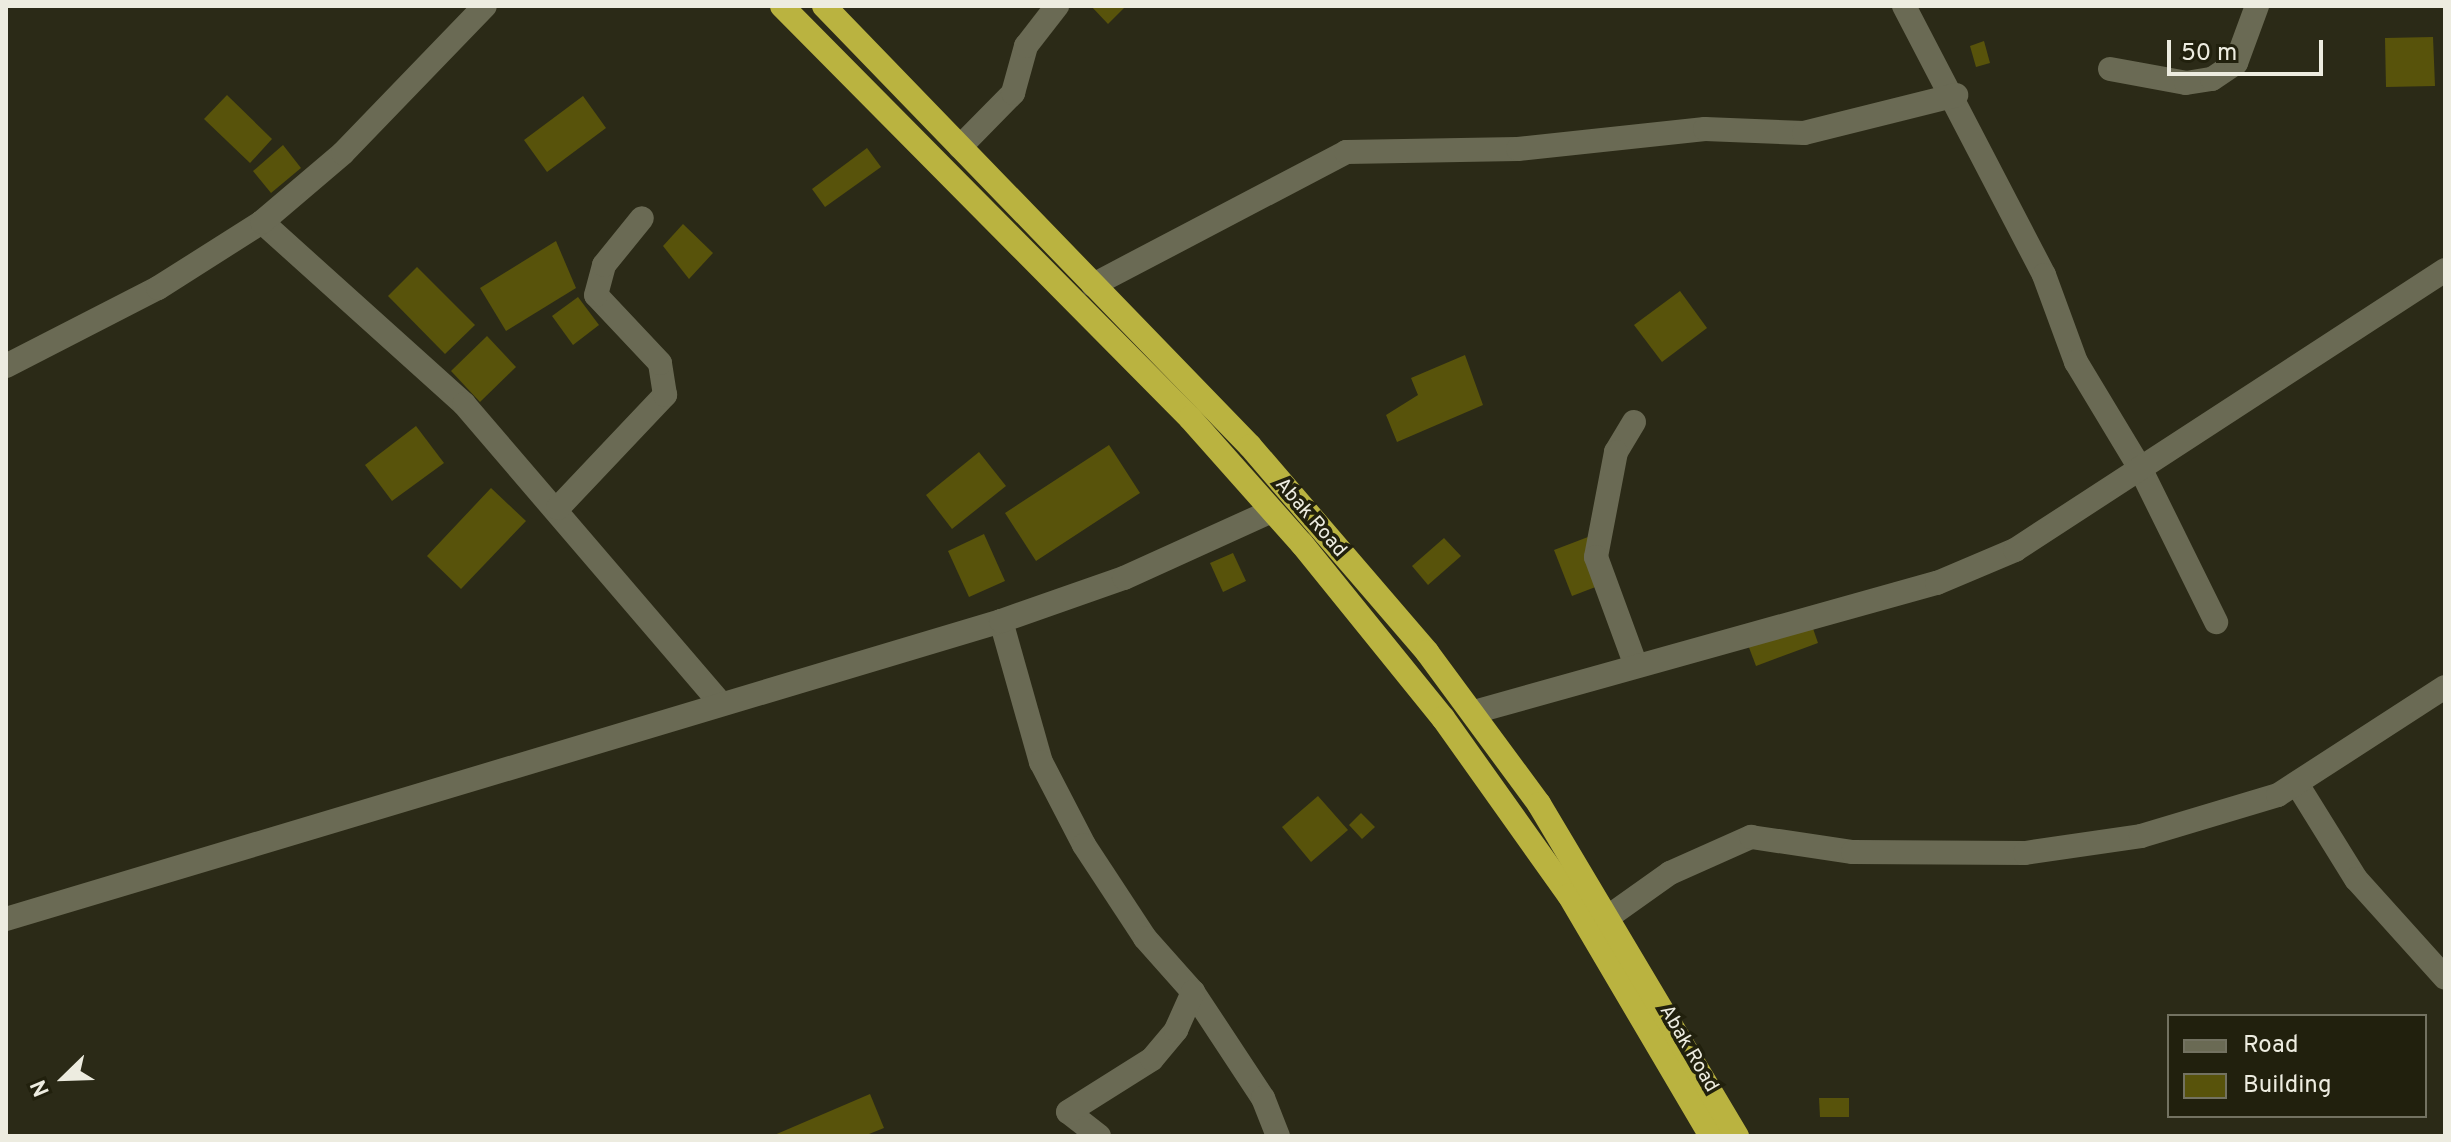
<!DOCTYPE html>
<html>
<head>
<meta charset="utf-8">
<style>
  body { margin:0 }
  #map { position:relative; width:2451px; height:1142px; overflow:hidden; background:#2b2a17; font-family:Overpass,sans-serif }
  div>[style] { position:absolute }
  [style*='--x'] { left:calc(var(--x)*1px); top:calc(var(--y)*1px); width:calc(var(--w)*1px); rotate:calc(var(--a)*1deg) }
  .building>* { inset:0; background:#58530b }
  .minor>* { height:24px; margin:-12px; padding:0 12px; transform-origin:12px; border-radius:12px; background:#6a6a54 }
  .highway>* { height:24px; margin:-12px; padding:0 12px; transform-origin:12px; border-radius:12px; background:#bab340 }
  span { translate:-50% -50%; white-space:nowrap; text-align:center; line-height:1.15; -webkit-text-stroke:7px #21200d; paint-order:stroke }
  .street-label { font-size:20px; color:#edece0 }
  .frame { position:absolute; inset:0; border:8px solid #edece0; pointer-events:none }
  .legend { position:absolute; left:2167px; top:1014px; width:260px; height:104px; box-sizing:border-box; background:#21200d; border:2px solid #737261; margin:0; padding:10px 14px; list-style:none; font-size:24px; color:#edece0 }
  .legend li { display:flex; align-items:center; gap:16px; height:40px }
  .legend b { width:40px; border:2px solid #737261 }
  .north { position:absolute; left:24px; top:1038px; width:80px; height:80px; -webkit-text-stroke:6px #21200d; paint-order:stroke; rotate:247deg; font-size:22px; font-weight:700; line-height:32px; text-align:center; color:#edece0 }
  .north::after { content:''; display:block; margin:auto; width:28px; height:36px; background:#edece0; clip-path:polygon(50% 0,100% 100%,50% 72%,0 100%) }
  .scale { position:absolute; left:2167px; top:40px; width:156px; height:36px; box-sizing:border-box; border:4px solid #edece0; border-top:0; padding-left:10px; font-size:24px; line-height:28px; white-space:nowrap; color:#edece0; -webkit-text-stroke:6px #21200d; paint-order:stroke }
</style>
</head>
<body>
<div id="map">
  <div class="building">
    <i style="clip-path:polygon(1091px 6px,1126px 6px,1108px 24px)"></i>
    <i style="clip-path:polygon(2433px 37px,2435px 86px,2386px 87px,2385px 38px)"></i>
    <i style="clip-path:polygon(1984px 41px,1990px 63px,1976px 67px,1970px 46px)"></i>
    <i style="clip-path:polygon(227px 95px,272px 139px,250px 163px,204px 119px)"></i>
    <i style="clip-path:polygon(583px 96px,606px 128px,547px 172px,524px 140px)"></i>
    <i style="clip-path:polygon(283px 145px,301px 168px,271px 193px,253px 171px)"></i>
    <i style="clip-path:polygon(867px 148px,881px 167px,825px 207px,812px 189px)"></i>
    <i style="clip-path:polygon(683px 224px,713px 253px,689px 279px,663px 246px)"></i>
    <i style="clip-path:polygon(556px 241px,576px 288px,506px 331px,480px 288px)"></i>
    <i style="clip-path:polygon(417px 267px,475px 325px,445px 354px,388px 296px)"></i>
    <i style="clip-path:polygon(1680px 291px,1707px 328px,1662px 362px,1634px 325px)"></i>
    <i style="clip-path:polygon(578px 297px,599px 325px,573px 345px,552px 316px)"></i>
    <i style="clip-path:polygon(487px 336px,516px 367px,480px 402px,451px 371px)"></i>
    <i style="clip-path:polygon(1465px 355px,1483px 405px,1397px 442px,1386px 415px,1418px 395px,1411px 378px)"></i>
    <i style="clip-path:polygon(416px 426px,444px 463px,392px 501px,365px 465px)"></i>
    <i style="clip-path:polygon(1109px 445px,1140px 493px,1036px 561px,1005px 513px)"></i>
    <i style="clip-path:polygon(979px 452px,1006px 486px,952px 529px,926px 495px)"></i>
    <i style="clip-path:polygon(491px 488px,526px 521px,461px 589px,427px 556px)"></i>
    <i style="clip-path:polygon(984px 534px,1005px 581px,969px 597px,948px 551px)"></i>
    <i style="clip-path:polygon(1588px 537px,1606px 583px,1572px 596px,1554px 550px)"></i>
    <i style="clip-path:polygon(1444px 538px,1461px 556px,1428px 585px,1412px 566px)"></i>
    <i style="clip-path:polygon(1233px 553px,1246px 581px,1223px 592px,1210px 563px)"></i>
    <i style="clip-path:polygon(1808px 614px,1818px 643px,1756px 666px,1745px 637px)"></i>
    <i style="clip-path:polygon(1318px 796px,1348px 830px,1311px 862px,1282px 827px)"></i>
    <i style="clip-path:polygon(1361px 813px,1375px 827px,1362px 839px,1349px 825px)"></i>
    <i style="clip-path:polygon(870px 1094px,884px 1128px,864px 1136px,772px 1136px)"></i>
    <i style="clip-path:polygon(1819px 1098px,1849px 1098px,1849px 1117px,1820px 1117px)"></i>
  </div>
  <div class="minor">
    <i style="--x:1904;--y:6;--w:303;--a:62.5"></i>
    <i style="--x:2044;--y:275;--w:93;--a:69.8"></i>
    <i style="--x:2076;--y:362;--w:124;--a:58.9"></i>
    <i style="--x:2140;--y:468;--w:172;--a:63.7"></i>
    <i style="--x:2110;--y:69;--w:77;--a:10.4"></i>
    <i style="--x:2186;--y:83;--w:26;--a:-9"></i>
    <i style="--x:2212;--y:79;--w:29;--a:-34"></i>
    <i style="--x:2236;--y:63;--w:61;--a:-69.8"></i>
    <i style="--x:960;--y:147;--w:76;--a:-45.5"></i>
    <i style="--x:1013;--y:93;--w:49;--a:-74.5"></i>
    <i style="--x:1026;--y:46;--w:51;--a:-52.2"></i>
    <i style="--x:262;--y:222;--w:272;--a:42"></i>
    <i style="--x:464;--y:404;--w:395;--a:49.4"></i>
    <i style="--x:1093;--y:285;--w:286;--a:-27.7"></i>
    <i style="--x:1346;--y:152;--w:172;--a:-1"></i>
    <i style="--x:1518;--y:149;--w:188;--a:-6.1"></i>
    <i style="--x:1705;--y:129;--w:99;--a:2.3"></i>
    <i style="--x:1804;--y:133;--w:157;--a:-14"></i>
    <i style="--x:6;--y:366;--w:171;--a:-27.2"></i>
    <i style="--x:158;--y:288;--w:123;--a:-32.4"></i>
    <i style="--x:262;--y:222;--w:106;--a:-40.4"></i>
    <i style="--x:343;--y:153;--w:204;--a:-46"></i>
    <i style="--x:1634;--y:422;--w:35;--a:121"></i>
    <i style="--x:1616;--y:452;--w:107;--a:100.8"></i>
    <i style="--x:1596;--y:557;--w:113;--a:69.8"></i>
    <i style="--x:558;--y:508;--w:156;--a:-46.6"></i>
    <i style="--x:665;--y:395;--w:32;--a:-99"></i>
    <i style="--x:660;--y:363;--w:93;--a:-133.3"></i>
    <i style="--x:596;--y:295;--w:31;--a:-75"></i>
    <i style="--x:604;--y:265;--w:60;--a:-51"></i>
    <i style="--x:1001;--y:621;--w:147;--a:74.2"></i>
    <i style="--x:1041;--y:762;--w:93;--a:62.6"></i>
    <i style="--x:1084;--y:845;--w:111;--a:56.7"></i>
    <i style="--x:1145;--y:938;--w:72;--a:48.4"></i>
    <i style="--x:1193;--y:992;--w:127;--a:56.6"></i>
    <i style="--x:1263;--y:1098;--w:41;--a:68.5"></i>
    <i style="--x:1474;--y:712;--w:481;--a:-15.6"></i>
    <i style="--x:1937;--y:583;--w:85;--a:-22.9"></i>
    <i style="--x:2015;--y:550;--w:513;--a:-33.07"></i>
    <i style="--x:2297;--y:784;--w:112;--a:58.2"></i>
    <i style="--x:2356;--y:879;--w:133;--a:48"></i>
    <i style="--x:1608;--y:917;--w:76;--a:-35.4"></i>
    <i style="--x:1670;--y:873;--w:89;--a:-24"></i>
    <i style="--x:1751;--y:837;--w:103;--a:8.4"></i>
    <i style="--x:1853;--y:852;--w:172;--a:0.3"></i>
    <i style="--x:2025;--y:853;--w:117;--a:-8.3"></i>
    <i style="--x:2141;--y:836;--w:143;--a:-16.7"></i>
    <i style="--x:2278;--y:795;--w:199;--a:-32.9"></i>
    <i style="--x:6;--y:919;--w:1039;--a:-16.67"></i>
    <i style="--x:1001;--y:621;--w:130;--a:-19.3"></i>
    <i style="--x:1124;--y:578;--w:162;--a:-24.4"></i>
    <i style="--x:1099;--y:1136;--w:39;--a:-142"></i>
    <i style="--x:1068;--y:1112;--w:99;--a:-32.2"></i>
    <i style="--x:1152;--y:1059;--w:38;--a:-50"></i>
    <i style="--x:1176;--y:1030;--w:42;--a:-65.9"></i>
  </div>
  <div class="highway">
    <i style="--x:782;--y:6;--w:580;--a:45.28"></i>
    <i style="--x:1190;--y:418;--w:169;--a:48.4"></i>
    <i style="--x:1302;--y:544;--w:224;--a:51"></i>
    <i style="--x:1443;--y:718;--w:217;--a:54.6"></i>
    <i style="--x:1569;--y:895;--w:280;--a:59.5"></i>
    <i style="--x:824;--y:6;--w:612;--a:45.93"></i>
    <i style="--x:1250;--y:446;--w:272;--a:49.3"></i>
    <i style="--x:1427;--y:652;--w:189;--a:53.6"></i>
    <i style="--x:1539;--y:804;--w:387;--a:59.2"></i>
  </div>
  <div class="street-label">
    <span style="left:1310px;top:518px;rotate:49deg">Abak Road</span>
    <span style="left:1688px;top:1049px;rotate:60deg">Abak Road</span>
  </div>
  <div class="frame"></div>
  <ul class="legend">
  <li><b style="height:10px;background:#6a6a54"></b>Road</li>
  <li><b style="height:22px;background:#58530b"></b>Building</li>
  </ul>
  <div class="north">N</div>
  <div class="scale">50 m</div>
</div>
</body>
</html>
